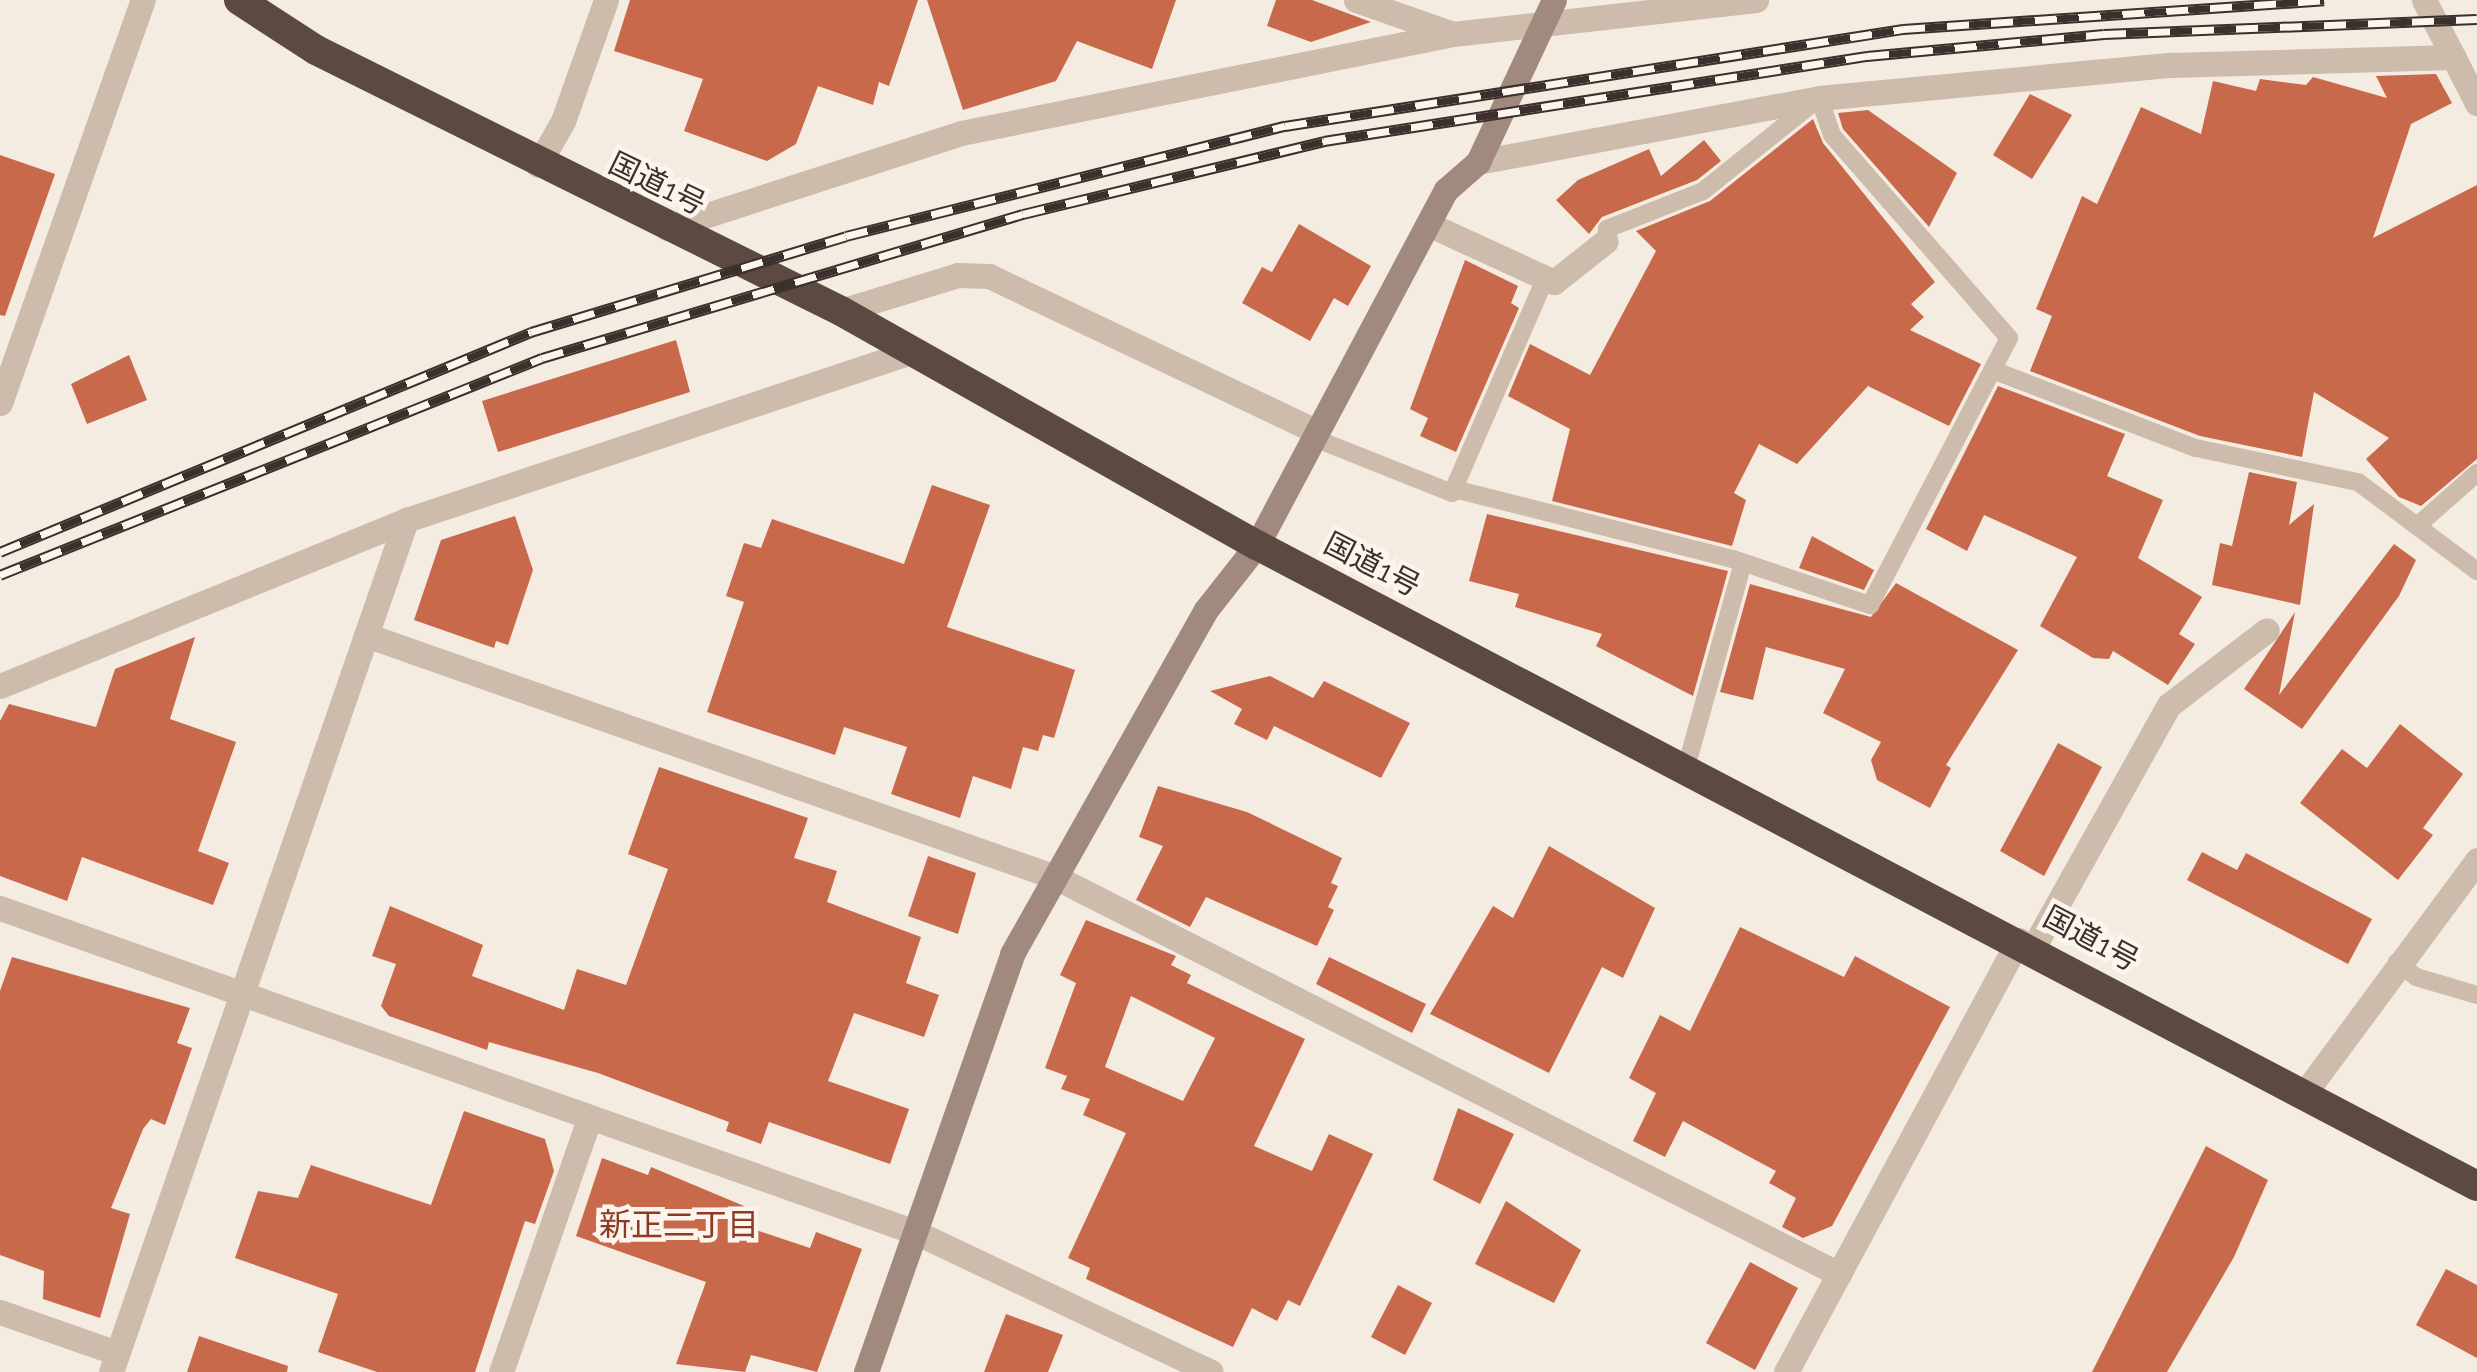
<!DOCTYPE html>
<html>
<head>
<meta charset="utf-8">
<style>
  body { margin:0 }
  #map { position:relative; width:2477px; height:1372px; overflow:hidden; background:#f4ebe1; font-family:Raleway,"Noto Sans JP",sans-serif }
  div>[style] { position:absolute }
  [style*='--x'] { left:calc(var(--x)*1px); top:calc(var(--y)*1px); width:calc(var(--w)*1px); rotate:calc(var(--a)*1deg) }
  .building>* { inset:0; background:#c8694b }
  .lane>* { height:18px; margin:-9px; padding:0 9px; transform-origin:9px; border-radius:9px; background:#cdbbac }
  .street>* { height:25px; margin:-12.5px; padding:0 12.5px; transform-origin:12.5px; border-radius:12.5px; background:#cdbbac }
  .secondary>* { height:25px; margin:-12.5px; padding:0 12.5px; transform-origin:12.5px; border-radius:12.5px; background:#a18a7d }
  .highway>* { height:30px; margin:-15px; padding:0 15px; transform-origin:15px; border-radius:15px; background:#5c4a42 }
  .rail>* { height:11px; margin-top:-5.5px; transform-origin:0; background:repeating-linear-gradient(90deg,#fbf5ee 0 22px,#3b302b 0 44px); box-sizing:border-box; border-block:2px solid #3b302b }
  span { translate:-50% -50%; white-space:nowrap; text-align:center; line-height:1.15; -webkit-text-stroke:9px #fbf5ee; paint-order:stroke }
  .street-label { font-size:30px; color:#3b302b }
  .neighbourhood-label { font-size:32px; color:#8c3b22 }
</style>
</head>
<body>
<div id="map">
  <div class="building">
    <i style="clip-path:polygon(630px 0,918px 0,889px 86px,879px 82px,873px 105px,818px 86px,796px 144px,767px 161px,684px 131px,703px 79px,614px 51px)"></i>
    <i style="clip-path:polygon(927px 0,1176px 0,1152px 69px,1077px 41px,1056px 81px,963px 110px)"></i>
    <i style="clip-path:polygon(1276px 0,1312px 0,1371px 22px,1311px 42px,1267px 26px)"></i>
    <i style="clip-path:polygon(2436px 74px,2452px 103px,2411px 124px,2373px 238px,2477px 185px,2477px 459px,2421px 506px,2399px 497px,2366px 459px,2389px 438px,2314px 392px,2302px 457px,2200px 436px,2030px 371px,2052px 316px,2036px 309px,2082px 196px,2097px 204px,2141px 107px,2201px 134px,2213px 81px,2256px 91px,2260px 79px,2306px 85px,2313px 77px,2387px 98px,2376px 76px)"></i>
    <i style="clip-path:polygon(2030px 94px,2072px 115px,2032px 179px,1993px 155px)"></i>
    <i style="clip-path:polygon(1868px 110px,1957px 173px,1929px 227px,1843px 129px,1838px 113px)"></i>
    <i style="clip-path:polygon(1813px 119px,1823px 143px,1935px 282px,1911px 304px,1924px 317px,1910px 330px,1981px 364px,1949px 426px,1868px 386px,1797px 464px,1759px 444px,1734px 493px,1746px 500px,1732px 546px,1552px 501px,1570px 429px,1508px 396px,1530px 344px,1590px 375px,1656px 251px,1636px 231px,1710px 201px)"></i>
    <i style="clip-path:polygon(1704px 140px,1721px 161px,1697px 180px,1602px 217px,1589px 234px,1556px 200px,1578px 180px,1649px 149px,1661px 176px)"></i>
    <i style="clip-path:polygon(0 155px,55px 174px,5px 316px,0 315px)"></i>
    <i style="clip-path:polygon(1299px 224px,1371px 266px,1348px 306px,1334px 298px,1310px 341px,1242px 303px,1262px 267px,1272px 272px)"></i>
    <i style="clip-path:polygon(1465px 260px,1518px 286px,1511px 303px,1519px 308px,1456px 452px,1420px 436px,1428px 418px,1410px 409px)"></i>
    <i style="clip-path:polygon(676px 340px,690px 392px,498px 452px,482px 401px)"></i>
    <i style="clip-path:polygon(129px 355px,147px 400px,87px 424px,71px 384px)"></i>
    <i style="clip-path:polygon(1998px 386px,2125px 434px,2107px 476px,2163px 500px,2138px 558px,2202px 597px,2179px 634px,2195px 644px,2168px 685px,2113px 651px,2109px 659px,2093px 658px,2040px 626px,2077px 557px,1984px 515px,1967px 551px,1926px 529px)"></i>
    <i style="clip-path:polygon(2249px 472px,2297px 482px,2289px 525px,2314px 504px,2300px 605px,2212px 585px,2220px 543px,2232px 546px)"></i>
    <i style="clip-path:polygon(932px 485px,990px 505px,947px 627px,1075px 670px,1054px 738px,1043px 735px,1038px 751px,1023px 747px,1011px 789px,973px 776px,960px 818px,891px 794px,907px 747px,844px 727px,835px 755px,707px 712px,744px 602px,726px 596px,744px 543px,761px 548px,772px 519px,904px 564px)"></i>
    <i style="clip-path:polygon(1487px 514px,1728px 571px,1693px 696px,1596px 646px,1602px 634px,1515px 607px,1519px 594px,1469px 581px)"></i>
    <i style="clip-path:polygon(515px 516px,533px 570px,508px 645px,496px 641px,494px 648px,414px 620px,441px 540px)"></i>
    <i style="clip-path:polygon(1812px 536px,1874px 570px,1864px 590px,1799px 568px)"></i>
    <i style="clip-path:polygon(2394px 544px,2416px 560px,2399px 596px,2302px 729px,2244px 689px,2295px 612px,2279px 695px)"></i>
    <i style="clip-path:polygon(1896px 583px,2018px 650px,1946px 765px,1951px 768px,1930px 808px,1877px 780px,1871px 760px,1881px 742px,1823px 713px,1845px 669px,1766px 647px,1753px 700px,1720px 692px,1750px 584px,1871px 617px)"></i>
    <i style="clip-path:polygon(195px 637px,170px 719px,236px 742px,198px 851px,229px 863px,213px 905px,82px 857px,67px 901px,0 876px,0 721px,9px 704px,96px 727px,115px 669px)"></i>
    <i style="clip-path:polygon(1270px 676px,1313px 698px,1324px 681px,1410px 723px,1381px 778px,1274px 726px,1267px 740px,1234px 724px,1242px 709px,1210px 691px)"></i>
    <i style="clip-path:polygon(2400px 724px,2463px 774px,2423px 828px,2433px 835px,2398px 880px,2300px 803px,2342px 749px,2367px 768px)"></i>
    <i style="clip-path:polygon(2058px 743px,2102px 767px,2044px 876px,2000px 851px)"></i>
    <i style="clip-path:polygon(659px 767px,808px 818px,794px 858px,837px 871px,827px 902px,921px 937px,906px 983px,939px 995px,924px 1037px,854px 1013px,828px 1081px,909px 1109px,890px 1164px,769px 1122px,761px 1144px,726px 1131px,729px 1122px,598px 1073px,489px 1042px,487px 1050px,389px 1016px,381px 1006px,396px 964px,372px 956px,390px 906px,483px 945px,472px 976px,564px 1010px,577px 969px,626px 985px,668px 869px,628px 854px)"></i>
    <i style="clip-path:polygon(1158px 786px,1247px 812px,1342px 858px,1331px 883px,1338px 886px,1328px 907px,1334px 910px,1317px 946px,1206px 897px,1190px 927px,1136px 900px,1163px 846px,1139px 837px)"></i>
    <i style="clip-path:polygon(1549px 846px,1655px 908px,1623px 978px,1602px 967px,1549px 1073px,1430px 1014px,1493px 906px,1513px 918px)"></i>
    <i style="clip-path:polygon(2202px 852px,2237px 870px,2246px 853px,2372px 919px,2348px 964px,2187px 880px)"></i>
    <i style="clip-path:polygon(928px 856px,976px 873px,958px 934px,908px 916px)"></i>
    <i style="clip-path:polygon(evenodd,1086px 920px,1176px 956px,1171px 965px,1191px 975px,1187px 983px,1305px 1039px,1254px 1146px,1312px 1171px,1329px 1134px,1373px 1154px,1300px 1306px,1288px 1300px,1277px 1321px,1252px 1308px,1233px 1347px,1086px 1279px,1090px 1268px,1068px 1258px,1126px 1133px,1083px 1115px,1090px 1099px,1061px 1089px,1067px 1076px,1045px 1068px,1076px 983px,1060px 975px,1086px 920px,1131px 996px,1215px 1038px,1183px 1101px,1105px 1067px,1131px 996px)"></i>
    <i style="clip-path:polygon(1740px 927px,1844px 977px,1855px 956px,1950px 1007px,1832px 1226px,1803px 1238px,1782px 1227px,1796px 1198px,1769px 1183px,1776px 1171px,1683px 1121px,1665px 1157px,1633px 1141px,1656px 1093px,1629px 1078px,1660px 1015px,1690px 1031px)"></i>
    <i style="clip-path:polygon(12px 957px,190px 1008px,177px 1043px,192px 1048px,165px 1125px,151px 1119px,143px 1129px,111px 1208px,130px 1214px,100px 1318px,43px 1299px,44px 1271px,0 1255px,0 991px)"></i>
    <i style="clip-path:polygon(1329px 957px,1426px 1004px,1412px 1033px,1316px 984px)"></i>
    <i style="clip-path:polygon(1458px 1108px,1514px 1134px,1480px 1204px,1433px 1180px)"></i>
    <i style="clip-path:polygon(464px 1111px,545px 1139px,554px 1171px,535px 1224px,525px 1221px,475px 1372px,377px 1372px,318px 1352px,338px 1294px,235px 1258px,258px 1191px,298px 1198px,311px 1165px,431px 1205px)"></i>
    <i style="clip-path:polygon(2206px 1146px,2268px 1180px,2234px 1257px,2167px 1372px,2092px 1372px)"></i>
    <i style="clip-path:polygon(602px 1158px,648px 1175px,651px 1167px,744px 1206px,747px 1227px,810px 1248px,816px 1232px,862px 1249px,817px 1372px,751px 1355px,745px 1372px,676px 1364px,706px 1282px,576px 1236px)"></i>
    <i style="clip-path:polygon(1506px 1201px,1581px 1250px,1554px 1303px,1475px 1264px)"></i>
    <i style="clip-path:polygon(1750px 1262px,1798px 1288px,1755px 1370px,1706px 1343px)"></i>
    <i style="clip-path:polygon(2446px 1269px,2477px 1285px,2477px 1358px,2416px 1325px)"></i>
    <i style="clip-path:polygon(1398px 1285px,1432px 1303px,1405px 1355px,1371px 1337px)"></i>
    <i style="clip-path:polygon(1006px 1314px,1063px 1335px,1048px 1372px,984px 1372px)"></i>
    <i style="clip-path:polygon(199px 1336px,288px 1366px,287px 1372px,187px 1372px)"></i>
  </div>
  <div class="lane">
    <i style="--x:1995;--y:371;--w:215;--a:21"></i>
    <i style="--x:2196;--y:448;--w:166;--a:11.9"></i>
    <i style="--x:2358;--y:482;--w:149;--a:36.8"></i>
    <i style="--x:1314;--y:438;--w:149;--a:21.7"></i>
    <i style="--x:1452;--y:493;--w:233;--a:-66.5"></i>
    <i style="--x:1454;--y:489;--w:288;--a:14.1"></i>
    <i style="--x:1733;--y:559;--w:145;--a:18.6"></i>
    <i style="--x:1870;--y:605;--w:301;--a:-62.5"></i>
    <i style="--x:2009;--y:338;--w:269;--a:-131.1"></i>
    <i style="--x:1832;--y:135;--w:39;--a:-109"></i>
    <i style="--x:1819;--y:98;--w:149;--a:141.3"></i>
    <i style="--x:1703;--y:191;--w:103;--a:158.4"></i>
    <i style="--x:1607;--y:229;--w:12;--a:95"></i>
    <i style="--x:2417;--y:526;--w:80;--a:-41.5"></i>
    <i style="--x:1686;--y:768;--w:213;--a:-74.5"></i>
    <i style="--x:2397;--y:962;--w:24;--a:38"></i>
    <i style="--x:2416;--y:977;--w:64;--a:16.4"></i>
  </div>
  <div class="street">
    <i style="--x:1356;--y:0;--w:103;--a:19.3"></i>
    <i style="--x:1453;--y:34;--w:305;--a:-6.4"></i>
    <i style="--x:2424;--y:0;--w:116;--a:62.8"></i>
    <i style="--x:1478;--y:162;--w:347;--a:-10.6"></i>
    <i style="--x:1819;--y:98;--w:353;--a:-5.4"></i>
    <i style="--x:2170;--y:65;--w:284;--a:-1.6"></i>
    <i style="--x:538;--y:165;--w:51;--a:-60.4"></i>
    <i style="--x:563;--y:121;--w:128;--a:-70.4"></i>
    <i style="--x:1428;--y:224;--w:139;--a:24.7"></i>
    <i style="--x:1554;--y:282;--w:66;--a:-38.3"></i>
    <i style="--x:667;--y:228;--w:309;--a:-17.9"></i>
    <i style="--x:961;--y:133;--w:502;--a:-11.38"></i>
    <i style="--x:841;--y:311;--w:122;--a:-17.1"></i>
    <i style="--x:958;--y:275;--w:31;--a:2"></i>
    <i style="--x:989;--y:276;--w:363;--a:25.4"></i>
    <i style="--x:0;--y:403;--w:428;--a:-70.5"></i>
    <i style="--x:366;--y:635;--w:730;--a:19.35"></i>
    <i style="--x:1055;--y:877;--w:879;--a:26.86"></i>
    <i style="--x:0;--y:686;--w:439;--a:-22.2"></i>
    <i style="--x:406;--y:520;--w:535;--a:-18.4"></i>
    <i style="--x:0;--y:908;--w:971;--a:19.5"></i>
    <i style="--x:915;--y:1232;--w:327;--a:25.3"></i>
    <i style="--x:2033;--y:948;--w:278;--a:-60.8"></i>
    <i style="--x:2169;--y:705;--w:123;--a:-37.4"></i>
    <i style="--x:2304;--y:1094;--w:291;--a:-53.5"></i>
    <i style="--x:0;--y:1312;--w:124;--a:19.3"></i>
    <i style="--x:111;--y:1372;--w:902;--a:-70.9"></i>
    <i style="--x:501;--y:1372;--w:268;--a:-70.8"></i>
    <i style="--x:1786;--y:1372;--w:491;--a:-61.7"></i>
  </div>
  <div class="secondary">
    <i style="--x:866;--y:1372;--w:443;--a:-70.7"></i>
    <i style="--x:1012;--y:954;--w:394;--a:-60.6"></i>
    <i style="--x:1205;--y:611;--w:84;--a:-51.8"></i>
    <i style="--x:1257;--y:545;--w:402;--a:-62"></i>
    <i style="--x:1446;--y:190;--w:43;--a:-41.2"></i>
    <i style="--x:1478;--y:162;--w:179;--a:-64.9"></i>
  </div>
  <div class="highway">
    <i style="--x:239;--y:0;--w:92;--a:33"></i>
    <i style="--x:316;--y:50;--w:586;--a:26.43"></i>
    <i style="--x:841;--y:311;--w:477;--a:29.4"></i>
    <i style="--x:1257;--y:545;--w:1378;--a:27.72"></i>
  </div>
  <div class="rail">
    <i style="--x:0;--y:552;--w:575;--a:-22.5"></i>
    <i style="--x:531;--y:332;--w:329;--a:-16.9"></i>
    <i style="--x:846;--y:236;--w:453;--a:-14.1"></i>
    <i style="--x:1285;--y:126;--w:626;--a:-8.92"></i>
    <i style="--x:1903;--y:29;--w:422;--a:-3.9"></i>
    <i style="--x:0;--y:575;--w:584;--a:-21.82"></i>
    <i style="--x:542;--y:358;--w:502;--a:-16.67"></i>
    <i style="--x:1023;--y:214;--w:310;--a:-13.6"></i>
    <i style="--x:1324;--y:141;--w:550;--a:-8.9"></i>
    <i style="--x:1867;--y:56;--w:238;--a:-5.3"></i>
    <i style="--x:2104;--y:34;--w:373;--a:-2.3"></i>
  </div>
  <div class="street-label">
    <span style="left:657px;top:184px;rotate:26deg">国道1号</span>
    <span style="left:1372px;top:565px;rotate:27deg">国道1号</span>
    <span style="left:2091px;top:939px;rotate:28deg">国道1号</span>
  </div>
  <div class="neighbourhood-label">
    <span style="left:679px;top:1225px">新正二丁目</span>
  </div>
</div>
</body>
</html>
